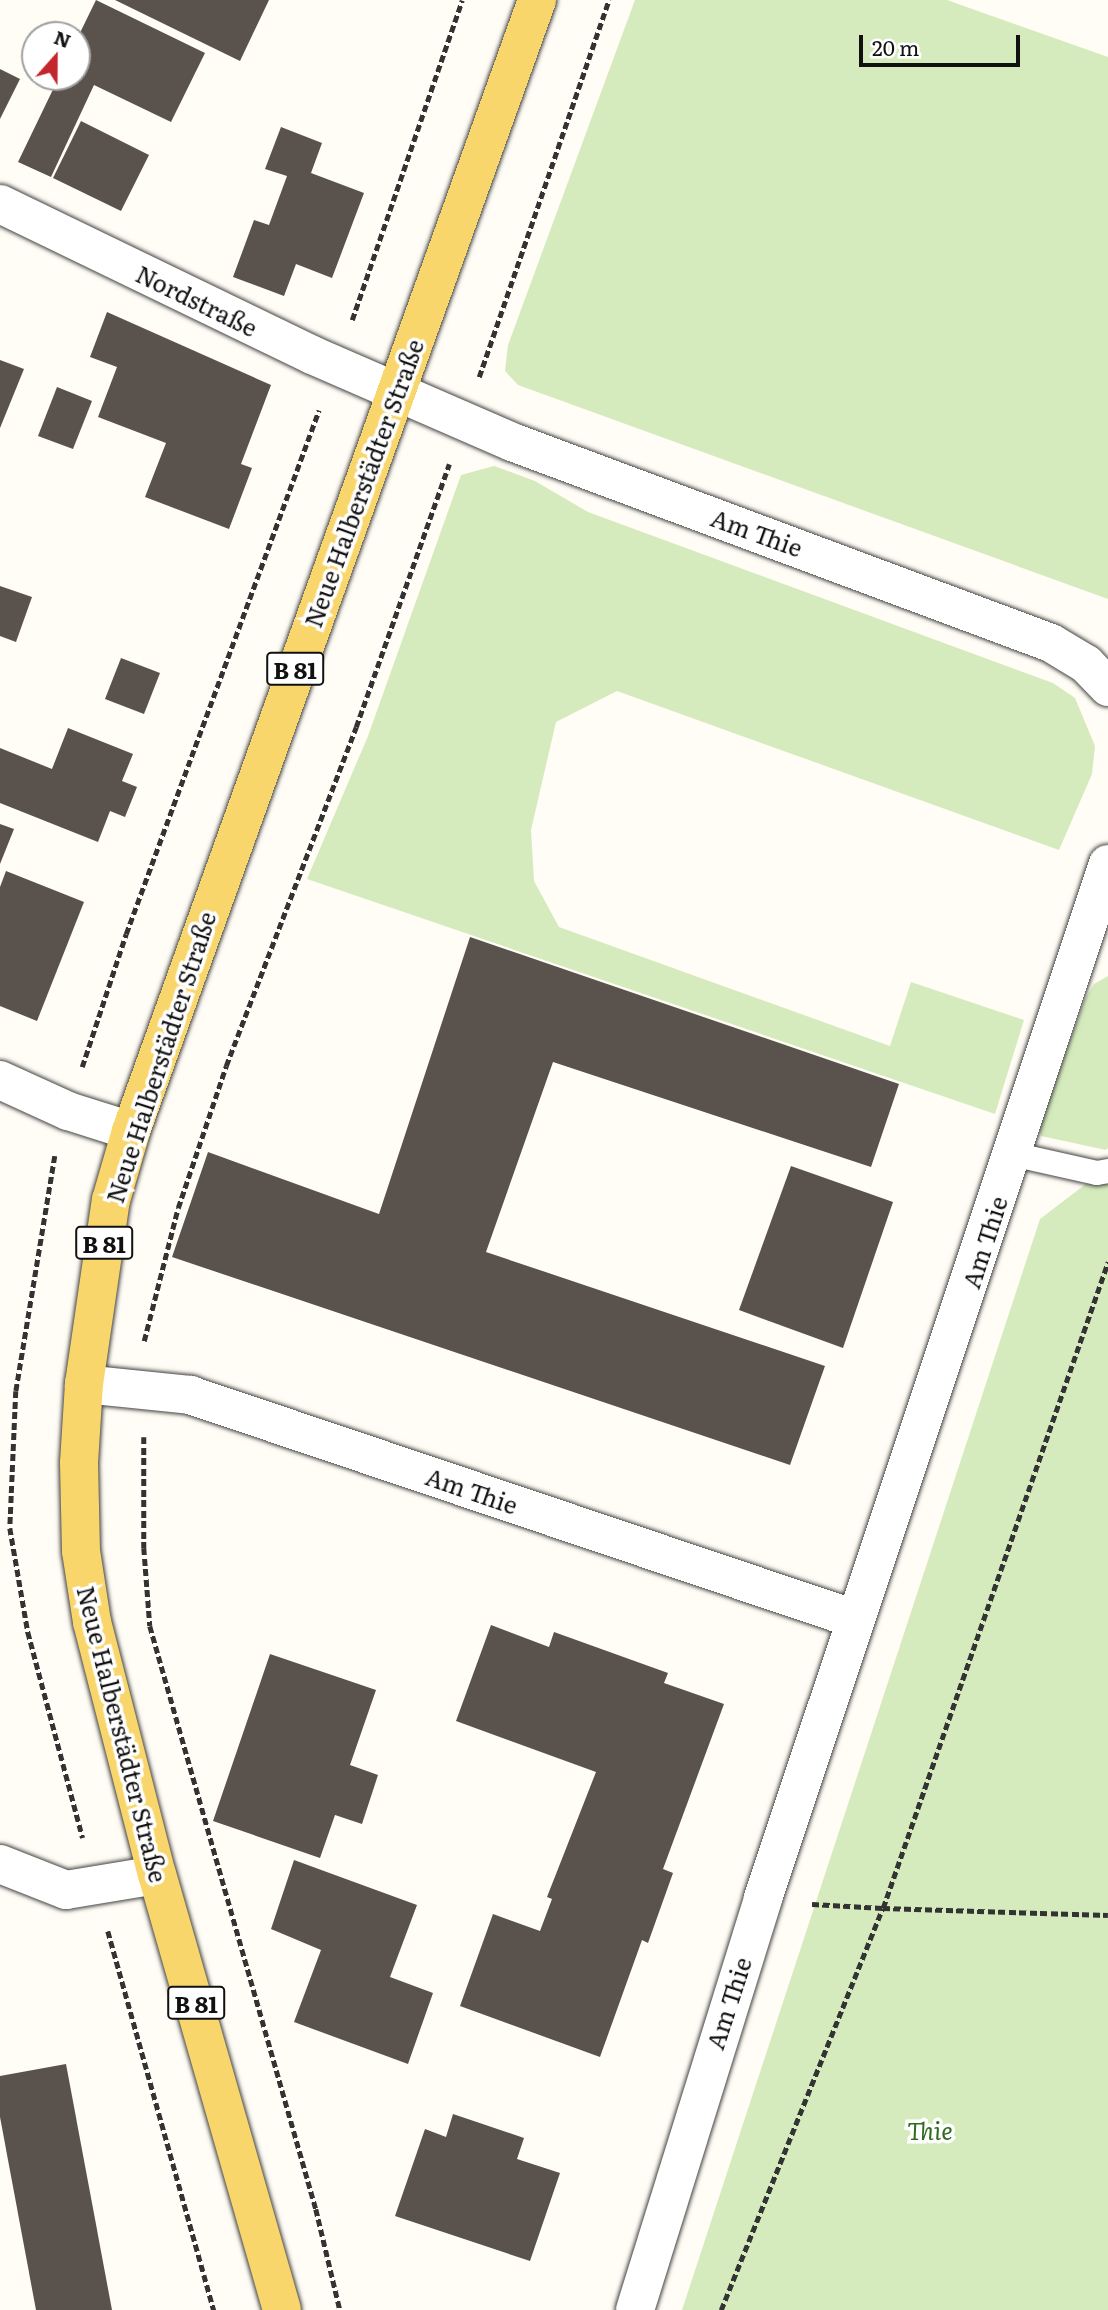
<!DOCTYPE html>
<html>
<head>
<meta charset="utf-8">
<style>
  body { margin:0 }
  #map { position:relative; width:1108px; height:2310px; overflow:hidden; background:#fffdf5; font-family:Literata,serif }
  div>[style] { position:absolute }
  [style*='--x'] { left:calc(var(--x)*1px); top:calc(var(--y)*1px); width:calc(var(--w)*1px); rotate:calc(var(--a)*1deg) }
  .green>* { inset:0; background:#d5ebbd }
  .building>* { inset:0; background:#5a524d }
  .path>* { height:4.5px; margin-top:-2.25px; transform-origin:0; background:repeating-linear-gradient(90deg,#333 0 7px,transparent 0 10.5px) }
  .roads { filter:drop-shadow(0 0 2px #444) drop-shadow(0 0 2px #444) }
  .lane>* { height:24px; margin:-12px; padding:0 12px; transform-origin:12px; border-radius:12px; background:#fff }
  .street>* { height:38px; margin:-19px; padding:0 19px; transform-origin:19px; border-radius:19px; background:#fff }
  .primary>* { height:38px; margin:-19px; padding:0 19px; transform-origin:19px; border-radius:19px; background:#f9d66b }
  span { translate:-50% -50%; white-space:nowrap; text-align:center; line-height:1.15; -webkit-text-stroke:7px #fff; paint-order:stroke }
  .shield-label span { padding:2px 5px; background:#fff; border:2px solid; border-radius:5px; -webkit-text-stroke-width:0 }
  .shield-label { font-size:23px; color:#111; font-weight:700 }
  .street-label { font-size:24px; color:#111 }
  .park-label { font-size:24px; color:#2f6b1f; font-style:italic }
  .north { position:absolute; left:21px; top:21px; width:70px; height:70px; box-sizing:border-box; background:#fff; border:2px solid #a0a0a0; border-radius:50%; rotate:21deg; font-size:19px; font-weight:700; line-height:28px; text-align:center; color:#111 }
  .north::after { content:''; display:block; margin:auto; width:24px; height:32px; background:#c4262e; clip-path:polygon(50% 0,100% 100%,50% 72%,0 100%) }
  .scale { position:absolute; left:859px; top:35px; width:161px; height:32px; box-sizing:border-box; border:4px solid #111; border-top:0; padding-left:9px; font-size:21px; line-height:24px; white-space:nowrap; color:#111; -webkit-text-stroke:5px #fff; paint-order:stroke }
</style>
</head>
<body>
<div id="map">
  <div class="green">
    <i style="clip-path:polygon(635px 0,947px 0,1108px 57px,1108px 599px,518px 385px,505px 371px,508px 345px)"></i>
    <i style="clip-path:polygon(494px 466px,535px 481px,588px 512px,1053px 683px,1075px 698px,1095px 746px,1092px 774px,1059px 850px,617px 691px,556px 722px,531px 830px,534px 881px,559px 927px,890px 1046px,911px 982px,1024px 1020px,995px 1114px,307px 879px,368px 736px,461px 475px)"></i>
    <i style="clip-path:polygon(1108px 976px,1108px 1148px,1106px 1150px,1041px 1136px,1039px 1127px,1085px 999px,1094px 984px)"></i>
    <i style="clip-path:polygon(1108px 1167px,1108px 2310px,682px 2310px,1040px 1219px)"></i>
  </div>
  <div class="building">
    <i style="clip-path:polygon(96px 0,205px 53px,171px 122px,94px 85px,51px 177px,18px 162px,59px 77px,77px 77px,77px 39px)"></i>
    <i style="clip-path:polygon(115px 0,269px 0,240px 61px)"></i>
    <i style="clip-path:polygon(0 69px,20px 79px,0 119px)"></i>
    <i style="clip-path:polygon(81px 121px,149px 155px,121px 211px,53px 178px)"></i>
    <i style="clip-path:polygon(281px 127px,322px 143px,311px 173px,364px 193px,332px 278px,296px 264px,284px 296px,233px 277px,254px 220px,269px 225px,287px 176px,265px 169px)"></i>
    <i style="clip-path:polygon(107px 312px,271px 385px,241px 464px,252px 468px,229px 529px,145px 497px,166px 443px,98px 417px,117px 367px,90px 357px)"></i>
    <i style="clip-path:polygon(0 360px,24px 369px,0 428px)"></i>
    <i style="clip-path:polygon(57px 387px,92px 401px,73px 449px,38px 436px)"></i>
    <i style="clip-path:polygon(0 586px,32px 597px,16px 642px,0 636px)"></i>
    <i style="clip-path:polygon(121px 658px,160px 673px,144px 714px,105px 699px)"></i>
    <i style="clip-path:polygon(68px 728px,133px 754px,122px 781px,137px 787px,125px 817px,110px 811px,98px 842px,0 803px,0 748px,52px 769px)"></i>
    <i style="clip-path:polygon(0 824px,14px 829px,0 864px)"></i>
    <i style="clip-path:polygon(6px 871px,84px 902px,37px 1021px,0 1006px,0 887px)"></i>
    <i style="clip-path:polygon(470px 937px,899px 1084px,871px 1167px,553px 1062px,486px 1252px,825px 1366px,790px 1465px,172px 1257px,208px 1152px,379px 1214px)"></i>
    <i style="clip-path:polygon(791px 1166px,893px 1202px,843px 1348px,739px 1310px)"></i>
    <i style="clip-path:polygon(491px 1625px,549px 1647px,554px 1632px,668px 1673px,664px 1683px,724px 1704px,663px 1869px,673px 1873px,648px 1943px,642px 1940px,600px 2057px,460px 2006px,493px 1914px,540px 1931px,552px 1899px,547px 1897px,596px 1772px,456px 1721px)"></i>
    <i style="clip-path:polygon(270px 1654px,376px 1690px,350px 1765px,378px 1775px,362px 1824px,335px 1815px,320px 1858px,213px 1821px)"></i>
    <i style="clip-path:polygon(294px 1860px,417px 1905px,390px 1977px,433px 1993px,408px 2064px,294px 2022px,321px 1950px,271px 1929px)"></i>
    <i style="clip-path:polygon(66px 2064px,112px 2310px,36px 2310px,0 2117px,0 2076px)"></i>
    <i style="clip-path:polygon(453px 2114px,524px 2138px,517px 2159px,560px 2173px,530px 2261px,395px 2216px,425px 2129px,446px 2137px)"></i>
  </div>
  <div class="path">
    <i style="--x:352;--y:320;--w:338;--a:-71"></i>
    <i style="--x:479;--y:377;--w:399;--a:-71"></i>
    <i style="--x:82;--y:1067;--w:140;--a:-71.7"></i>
    <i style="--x:126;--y:934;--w:558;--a:-69.78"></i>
    <i style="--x:55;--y:1156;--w:238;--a:99.4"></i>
    <i style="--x:16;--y:1391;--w:137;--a:92.5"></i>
    <i style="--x:10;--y:1528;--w:106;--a:80.2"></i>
    <i style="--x:28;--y:1632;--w:213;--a:75.1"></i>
    <i style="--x:144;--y:1341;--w:137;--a:-75.7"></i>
    <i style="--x:178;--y:1208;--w:150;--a:-71.3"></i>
    <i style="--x:226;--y:1066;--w:363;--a:-69"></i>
    <i style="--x:356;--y:727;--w:279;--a:-70.5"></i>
    <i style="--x:144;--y:1437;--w:111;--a:90"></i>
    <i style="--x:144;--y:1548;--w:78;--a:85.6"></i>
    <i style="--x:150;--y:1626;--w:606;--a:74.11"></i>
    <i style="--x:316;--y:2209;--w:104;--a:76.6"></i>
    <i style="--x:812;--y:1904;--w:71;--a:3.2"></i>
    <i style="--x:883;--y:1908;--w:684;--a:-70.8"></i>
    <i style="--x:108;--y:1931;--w:394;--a:74.4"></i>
    <i style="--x:721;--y:2310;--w:433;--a:-68.1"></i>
    <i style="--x:883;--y:1908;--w:225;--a:1.8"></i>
  </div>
  <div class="roads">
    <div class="lane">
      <i style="--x:1012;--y:1154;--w:87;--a:12.6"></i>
      <i style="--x:1097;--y:1173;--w:11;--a:-10"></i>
    </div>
    <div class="street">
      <i style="--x:0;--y:204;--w:347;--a:25.8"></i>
      <i style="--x:312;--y:355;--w:218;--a:23.5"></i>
      <i style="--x:512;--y:442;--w:575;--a:20.45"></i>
      <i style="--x:1051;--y:643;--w:41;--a:31"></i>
      <i style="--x:1086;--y:664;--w:32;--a:46"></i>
      <i style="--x:0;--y:1080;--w:75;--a:24.5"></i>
      <i style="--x:68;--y:1111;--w:66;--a:17.6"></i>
      <i style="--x:84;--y:1384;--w:107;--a:5.9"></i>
      <i style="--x:190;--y:1395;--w:702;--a:18.62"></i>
      <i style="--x:0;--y:1864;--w:71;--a:21.5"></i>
      <i style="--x:66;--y:1890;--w:92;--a:-9.4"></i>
      <i style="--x:635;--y:2310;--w:431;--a:-72.7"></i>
      <i style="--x:763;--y:1898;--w:1090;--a:-71.55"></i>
    </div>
    <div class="primary">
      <i style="--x:282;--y:2310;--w:453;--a:-106"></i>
      <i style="--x:157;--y:1875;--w:261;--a:-104.4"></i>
      <i style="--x:92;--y:1622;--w:72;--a:-98.8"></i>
      <i style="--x:81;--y:1551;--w:88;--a:-91.3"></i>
      <i style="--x:79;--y:1463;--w:79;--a:-86.4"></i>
      <i style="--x:84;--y:1384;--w:186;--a:-81.7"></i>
      <i style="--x:111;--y:1200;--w:72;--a:-73.8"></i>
      <i style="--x:131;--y:1131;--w:1202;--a:-70.25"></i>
    </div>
  </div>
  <div class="shield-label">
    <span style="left:295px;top:669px">B 81</span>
    <span style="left:104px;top:1243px">B 81</span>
    <span style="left:196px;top:2003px">B 81</span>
  </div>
  <div class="street-label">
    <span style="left:197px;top:300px;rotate:26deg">Nordstraße</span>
    <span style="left:363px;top:483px;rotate:-70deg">Neue Halberstädter Straße</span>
    <span style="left:757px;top:532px;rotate:20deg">Am Thie</span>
    <span style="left:160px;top:1057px;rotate:-72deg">Neue Halberstädter Straße</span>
    <span style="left:984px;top:1242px;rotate:-72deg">Am Thie</span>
    <span style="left:472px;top:1490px;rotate:19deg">Am Thie</span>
    <span style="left:123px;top:1734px;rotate:76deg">Neue Halberstädter Straße</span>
    <span style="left:728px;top:2003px;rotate:-72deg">Am Thie</span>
  </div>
  <div class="park-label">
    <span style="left:930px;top:2130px">Thie</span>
  </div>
  <div class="north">N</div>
  <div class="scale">20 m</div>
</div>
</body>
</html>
